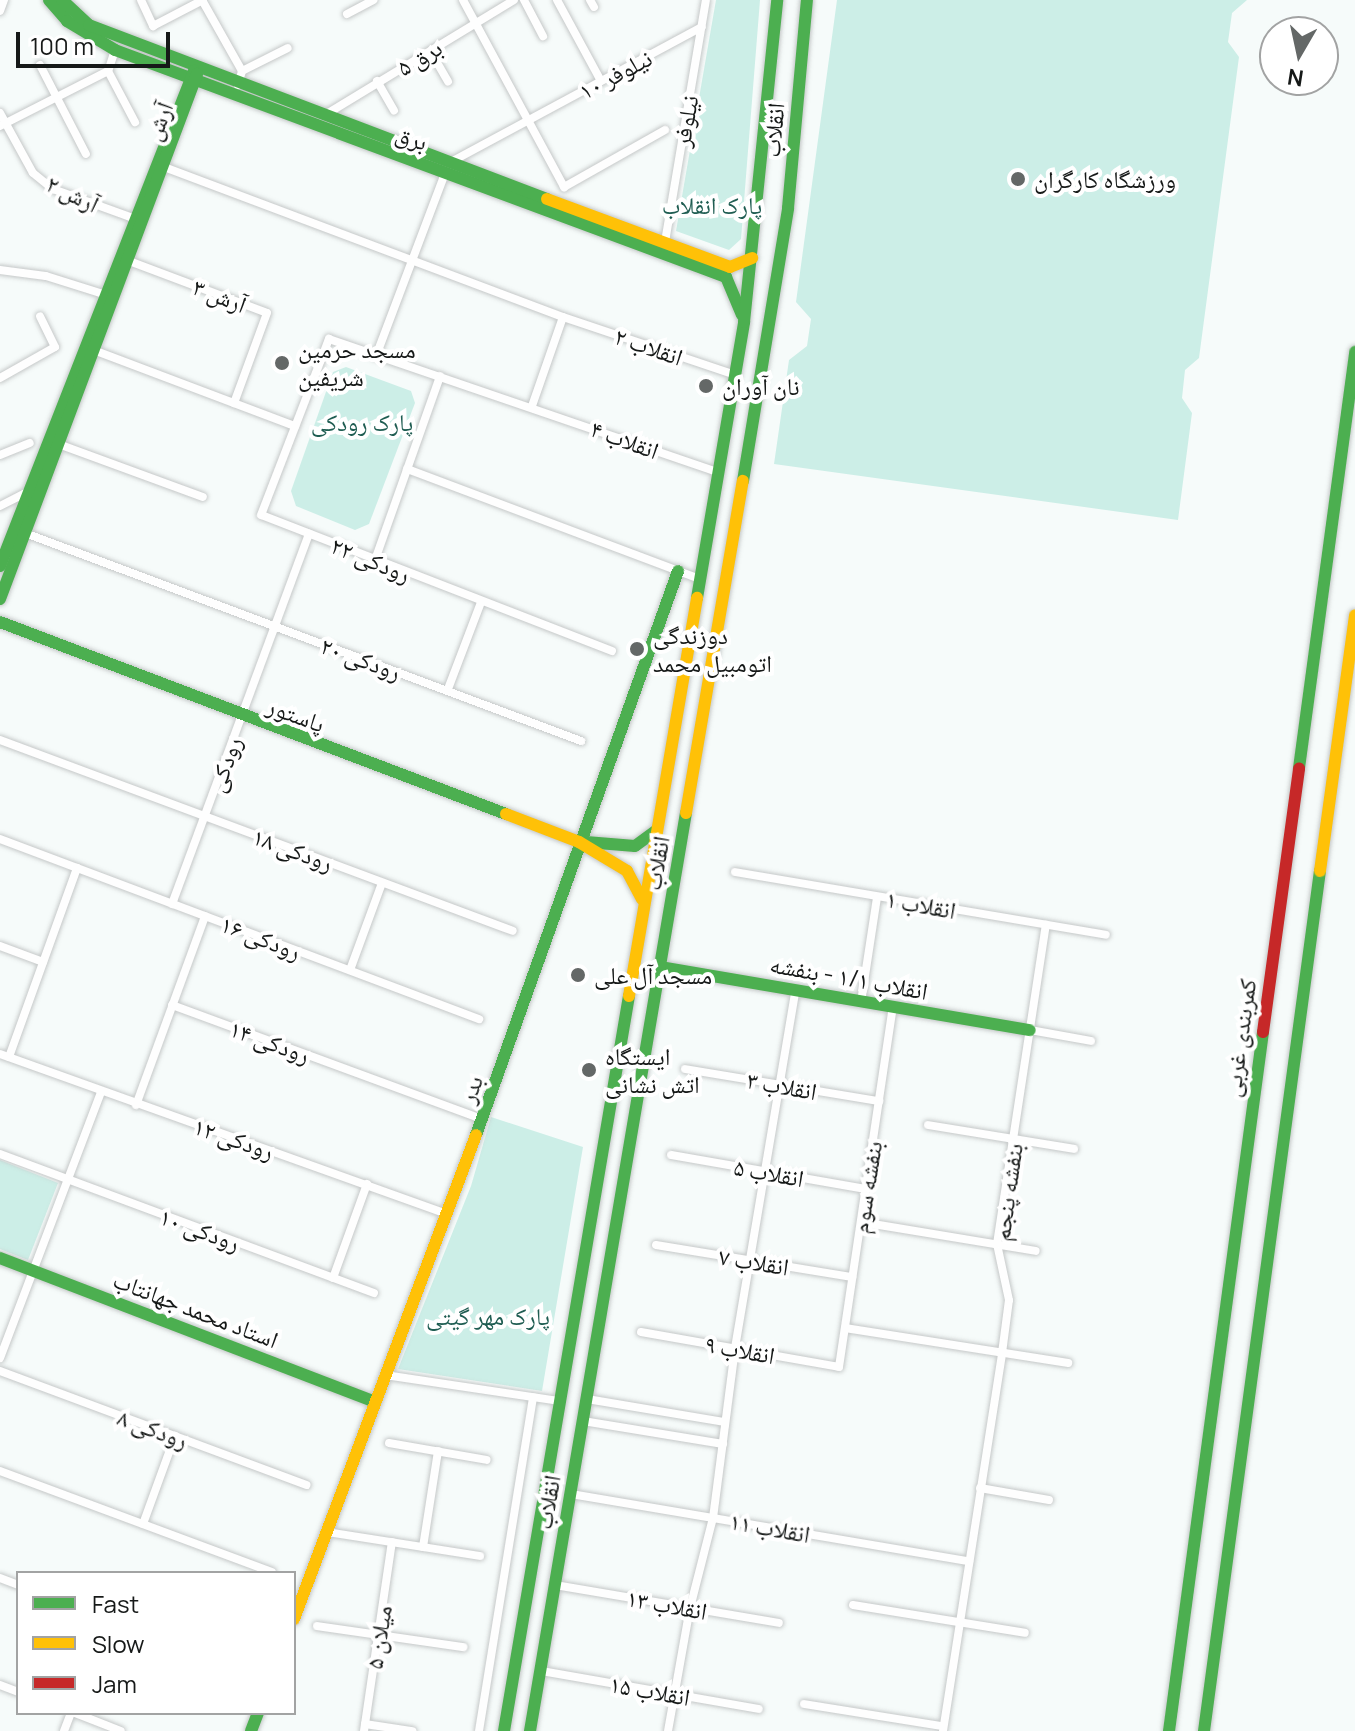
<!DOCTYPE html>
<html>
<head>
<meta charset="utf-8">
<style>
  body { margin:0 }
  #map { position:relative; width:1355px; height:1731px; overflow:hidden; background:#f6fbfa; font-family:Manrope,"Noto Naskh Arabic",sans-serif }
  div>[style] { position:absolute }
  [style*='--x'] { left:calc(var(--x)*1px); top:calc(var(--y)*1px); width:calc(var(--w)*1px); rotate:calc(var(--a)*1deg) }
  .green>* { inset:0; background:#cceee7 }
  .roads { filter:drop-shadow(0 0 2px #c5c8c8) drop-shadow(0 0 2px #c5c8c8) }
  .street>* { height:8px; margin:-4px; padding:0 4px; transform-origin:4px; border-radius:4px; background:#fefefe }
  .fast>* { height:12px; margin:-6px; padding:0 6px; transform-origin:6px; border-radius:6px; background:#4caf50 }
  .slow>* { height:12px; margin:-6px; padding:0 6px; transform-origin:6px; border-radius:6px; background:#ffc107 }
  .jam>* { height:12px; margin:-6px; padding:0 6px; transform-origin:6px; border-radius:6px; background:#c62828 }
  .dots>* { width:22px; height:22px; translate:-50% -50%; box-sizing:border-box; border:4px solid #fff; border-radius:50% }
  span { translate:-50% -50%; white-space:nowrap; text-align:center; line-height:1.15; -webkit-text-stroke:8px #fff; paint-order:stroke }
  .street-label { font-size:24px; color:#161918 }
  .poi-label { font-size:24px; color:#161918 }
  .left { translate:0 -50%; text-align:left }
  .park-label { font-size:24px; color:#1f5d52 }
  .legend { position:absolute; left:16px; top:1571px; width:280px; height:144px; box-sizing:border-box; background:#fff; border:2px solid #a2a3a3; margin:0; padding:10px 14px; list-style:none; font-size:24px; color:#161918 }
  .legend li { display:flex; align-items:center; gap:16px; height:40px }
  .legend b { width:40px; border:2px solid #a2a3a3 }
  .north { position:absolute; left:1259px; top:16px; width:80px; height:80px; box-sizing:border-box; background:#fff; border:2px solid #a2a3a3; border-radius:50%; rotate:189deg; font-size:22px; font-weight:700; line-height:32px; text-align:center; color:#161918 }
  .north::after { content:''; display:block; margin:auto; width:28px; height:36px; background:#646867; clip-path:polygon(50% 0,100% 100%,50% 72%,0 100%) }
  .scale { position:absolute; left:16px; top:32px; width:154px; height:36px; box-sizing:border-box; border:4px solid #161918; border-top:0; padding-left:10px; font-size:24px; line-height:28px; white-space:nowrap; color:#161918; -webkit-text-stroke:6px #fff; paint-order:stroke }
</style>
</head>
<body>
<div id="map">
  <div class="green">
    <i style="clip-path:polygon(716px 0,760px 0,741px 239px,729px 250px,676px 231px)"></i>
    <i style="clip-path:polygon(837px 0,1247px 0,1232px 13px,1228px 42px,1239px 57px,1199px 358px,1185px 370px,1182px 398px,1192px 413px,1178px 520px,774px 464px,789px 360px,807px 346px,811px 319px,796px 302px)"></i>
    <i style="clip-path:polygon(346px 367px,411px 391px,415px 403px,369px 524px,355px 530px,296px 506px,291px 491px,333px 372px)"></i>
    <i style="clip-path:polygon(491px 1117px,583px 1147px,542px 1391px,398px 1369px,471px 1186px)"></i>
    <i style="clip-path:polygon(0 1160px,58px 1183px,28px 1260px,0 1249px)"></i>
  </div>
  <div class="roads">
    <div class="street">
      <i style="--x:141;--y:0;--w:29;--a:65"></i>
      <i style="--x:153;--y:26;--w:56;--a:-27.5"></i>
      <i style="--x:202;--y:0;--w:81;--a:60.6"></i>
      <i style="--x:463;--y:0;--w:213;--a:61.6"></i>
      <i style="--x:564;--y:187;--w:116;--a:-29.4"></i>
      <i style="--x:524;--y:0;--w:41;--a:62.2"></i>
      <i style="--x:557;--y:0;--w:92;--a:61.5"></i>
      <i style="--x:590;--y:0;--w:8;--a:60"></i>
      <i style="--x:0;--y:11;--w:12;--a:-70"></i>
      <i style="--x:347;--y:14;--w:30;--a:-28"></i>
      <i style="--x:115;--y:50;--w:22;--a:108"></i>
      <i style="--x:108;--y:71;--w:58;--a:62.1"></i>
      <i style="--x:431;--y:52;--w:34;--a:60"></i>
      <i style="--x:40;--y:65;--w:100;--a:62.7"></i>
      <i style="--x:377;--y:81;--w:34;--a:60"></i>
      <i style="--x:238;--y:85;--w:15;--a:-74"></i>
      <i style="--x:242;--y:71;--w:51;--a:-26.6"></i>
      <i style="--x:0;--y:113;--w:68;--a:61.2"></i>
      <i style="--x:33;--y:173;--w:26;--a:39"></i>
      <i style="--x:53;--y:189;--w:85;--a:19.9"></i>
      <i style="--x:325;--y:115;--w:221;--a:-31.3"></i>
      <i style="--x:0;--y:126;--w:121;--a:-27"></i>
      <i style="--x:449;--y:163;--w:287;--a:-28.3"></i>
      <i style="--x:164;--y:167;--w:426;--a:20.6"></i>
      <i style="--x:563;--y:317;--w:182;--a:18.6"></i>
      <i style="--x:665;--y:242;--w:245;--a:-80.4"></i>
      <i style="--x:129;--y:261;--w:147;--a:20.6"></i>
      <i style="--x:267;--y:313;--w:96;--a:110.1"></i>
      <i style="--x:0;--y:270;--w:46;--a:7.4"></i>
      <i style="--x:46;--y:276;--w:60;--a:17.5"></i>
      <i style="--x:96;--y:351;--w:213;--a:20.7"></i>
      <i style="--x:376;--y:356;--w:196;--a:-69.3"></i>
      <i style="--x:0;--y:378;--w:63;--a:-29.4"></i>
      <i style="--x:55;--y:347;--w:34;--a:-116"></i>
      <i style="--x:532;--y:406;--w:94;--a:-70.8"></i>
      <i style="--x:61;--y:445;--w:151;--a:20.1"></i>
      <i style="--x:0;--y:455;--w:32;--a:-22"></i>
      <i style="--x:407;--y:469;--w:313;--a:20.6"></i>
      <i style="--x:0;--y:506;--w:30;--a:-27"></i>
      <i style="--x:25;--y:533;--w:594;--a:20.51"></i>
      <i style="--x:375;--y:560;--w:195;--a:-70.5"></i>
      <i style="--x:612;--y:651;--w:376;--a:-158.8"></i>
      <i style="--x:261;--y:515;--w:189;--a:-68.9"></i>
      <i style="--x:329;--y:339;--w:411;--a:18.9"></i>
      <i style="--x:448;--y:689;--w:93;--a:-69.2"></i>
      <i style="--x:0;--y:740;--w:547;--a:20.42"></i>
      <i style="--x:0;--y:839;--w:512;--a:20.6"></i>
      <i style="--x:735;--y:872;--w:376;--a:9.6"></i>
      <i style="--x:172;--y:904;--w:395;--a:-69.7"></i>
      <i style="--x:0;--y:946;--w:46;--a:20.4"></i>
      <i style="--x:350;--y:970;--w:93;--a:-69.8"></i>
      <i style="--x:861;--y:1002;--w:106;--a:-81.3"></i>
      <i style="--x:172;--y:1005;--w:330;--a:20.2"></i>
      <i style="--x:1030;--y:1030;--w:62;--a:10.2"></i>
      <i style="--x:0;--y:1054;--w:474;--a:19.7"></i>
      <i style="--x:9;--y:1057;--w:201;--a:-70.2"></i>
      <i style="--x:685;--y:1069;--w:197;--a:9.4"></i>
      <i style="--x:136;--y:1105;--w:201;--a:-69.9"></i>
      <i style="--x:928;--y:1125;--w:148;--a:9.3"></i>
      <i style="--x:0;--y:1154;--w:399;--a:20.4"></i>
      <i style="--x:671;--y:1155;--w:198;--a:9.9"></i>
      <i style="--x:861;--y:1222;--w:177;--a:9.4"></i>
      <i style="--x:656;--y:1245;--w:199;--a:9.3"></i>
      <i style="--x:333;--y:1278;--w:100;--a:-70.1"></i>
      <i style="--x:845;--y:1328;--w:226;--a:8.9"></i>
      <i style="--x:641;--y:1332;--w:201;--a:10"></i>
      <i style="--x:839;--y:1367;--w:364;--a:-81.5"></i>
      <i style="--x:0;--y:1358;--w:285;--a:-69.2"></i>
      <i style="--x:0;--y:1371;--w:327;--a:20.4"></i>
      <i style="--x:385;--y:1375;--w:177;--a:8.5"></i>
      <i style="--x:587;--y:1399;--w:140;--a:9.5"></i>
      <i style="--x:583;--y:1421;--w:142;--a:9.3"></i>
      <i style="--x:389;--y:1443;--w:99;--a:9.8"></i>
      <i style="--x:0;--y:1471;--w:290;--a:20.4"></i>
      <i style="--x:980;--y:1488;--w:70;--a:9.9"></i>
      <i style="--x:571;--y:1494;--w:404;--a:9.6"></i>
      <i style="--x:143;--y:1524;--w:94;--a:-70"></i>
      <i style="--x:327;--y:1532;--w:155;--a:8.9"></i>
      <i style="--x:423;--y:1547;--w:97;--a:-81.1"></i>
      <i style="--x:0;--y:1578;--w:19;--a:21"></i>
      <i style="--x:555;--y:1585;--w:227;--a:9.6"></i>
      <i style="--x:853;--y:1605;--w:174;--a:9.2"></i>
      <i style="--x:317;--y:1626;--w:148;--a:8.2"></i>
      <i style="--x:541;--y:1671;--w:221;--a:9.9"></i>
      <i style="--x:0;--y:1685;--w:19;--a:21"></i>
      <i style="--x:804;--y:1704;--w:139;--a:9.1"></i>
      <i style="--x:75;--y:1713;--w:49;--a:21.4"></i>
      <i style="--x:365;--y:1724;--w:48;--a:8.5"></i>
      <i style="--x:64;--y:1731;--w:19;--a:-69"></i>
      <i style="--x:364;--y:1731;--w:191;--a:-81.6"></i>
      <i style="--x:479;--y:1731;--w:338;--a:-80.8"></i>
      <i style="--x:668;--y:1731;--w:125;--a:-79.9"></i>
      <i style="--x:690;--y:1608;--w:93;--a:-75.7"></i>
      <i style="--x:713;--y:1518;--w:171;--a:-82.6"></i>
      <i style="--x:735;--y:1348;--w:364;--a:-80.4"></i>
      <i style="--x:943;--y:1731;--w:383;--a:-81.1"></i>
      <i style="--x:1002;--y:1353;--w:53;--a:-82.5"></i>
      <i style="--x:1009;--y:1300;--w:57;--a:-102.1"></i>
      <i style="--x:997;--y:1244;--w:323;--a:-81.3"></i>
    </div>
    <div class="fast">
      <i style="--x:49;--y:0;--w:28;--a:49"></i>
      <i style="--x:67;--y:21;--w:56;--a:31.1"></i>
      <i style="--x:115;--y:50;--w:652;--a:20.38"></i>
      <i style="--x:726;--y:277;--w:41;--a:67.2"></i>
      <i style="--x:62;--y:0;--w:37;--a:43"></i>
      <i style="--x:89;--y:25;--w:490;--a:20.8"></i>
      <i style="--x:743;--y:481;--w:277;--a:-80.6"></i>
      <i style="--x:788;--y:208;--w:209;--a:-84.8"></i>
      <i style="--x:0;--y:566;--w:532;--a:-68.6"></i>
      <i style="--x:697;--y:598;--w:280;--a:-80.3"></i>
      <i style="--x:744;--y:322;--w:324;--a:-84.1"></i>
      <i style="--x:0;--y:599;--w:561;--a:-69.43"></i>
      <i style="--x:0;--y:622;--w:541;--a:20.78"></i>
      <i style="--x:1299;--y:768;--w:420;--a:-82.3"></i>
      <i style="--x:586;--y:842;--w:49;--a:4.7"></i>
      <i style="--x:635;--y:846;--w:27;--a:-36"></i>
      <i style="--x:660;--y:967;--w:375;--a:9.7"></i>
      <i style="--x:476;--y:1135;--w:599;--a:-70.29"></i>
      <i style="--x:0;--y:1258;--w:402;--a:21"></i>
      <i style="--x:251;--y:1731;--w:19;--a:-69"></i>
      <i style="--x:504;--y:1731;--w:746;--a:-80.35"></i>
      <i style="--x:530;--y:1731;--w:931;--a:-80.36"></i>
      <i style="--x:1169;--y:1731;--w:705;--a:-82.34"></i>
      <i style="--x:1204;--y:1731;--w:868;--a:-82.32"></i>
    </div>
    <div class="slow">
      <i style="--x:547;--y:199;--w:195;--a:20.4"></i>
      <i style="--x:730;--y:267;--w:24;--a:-22"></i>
      <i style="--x:686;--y:813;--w:337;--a:-80.3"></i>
      <i style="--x:506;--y:814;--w:78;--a:21"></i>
      <i style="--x:579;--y:842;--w:56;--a:31.1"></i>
      <i style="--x:627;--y:871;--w:32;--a:62"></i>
      <i style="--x:1320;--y:871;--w:258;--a:-82.2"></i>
      <i style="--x:629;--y:996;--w:404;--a:-80.3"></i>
      <i style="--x:294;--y:1619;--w:517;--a:-69.39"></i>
    </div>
    <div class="jam">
      <i style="--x:1263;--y:1032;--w:266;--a:-82.2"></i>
    </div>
  </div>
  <div class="dots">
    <i style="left:1018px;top:179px;background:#646867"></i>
    <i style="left:282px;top:363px;background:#646867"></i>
    <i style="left:706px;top:386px;background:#646867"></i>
    <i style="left:637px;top:649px;background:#646867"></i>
    <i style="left:578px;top:975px;background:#646867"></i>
    <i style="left:589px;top:1070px;background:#646867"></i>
  </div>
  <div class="street-label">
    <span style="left:419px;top:57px;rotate:-31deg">برق ۵</span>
    <span style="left:615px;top:74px;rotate:-28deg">نیلوفر ۱۰</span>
    <span style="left:158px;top:121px;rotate:-69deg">آرش</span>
    <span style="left:685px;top:121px;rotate:-80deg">نیلوفر</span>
    <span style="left:773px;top:130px;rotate:-85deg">انقلاب</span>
    <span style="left:412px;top:137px;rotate:20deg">برق</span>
    <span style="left:73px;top:193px;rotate:26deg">آرش ۲</span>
    <span style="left:220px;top:295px;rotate:21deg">آرش ۳</span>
    <span style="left:649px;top:346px;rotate:19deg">انقلاب ۲</span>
    <span style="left:625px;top:439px;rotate:20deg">انقلاب ۴</span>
    <span style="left:371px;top:559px;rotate:22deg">رودکی ۲۲</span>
    <span style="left:361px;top:658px;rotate:20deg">رودکی ۲۰</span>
    <span style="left:296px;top:714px;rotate:20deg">پاستور</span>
    <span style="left:224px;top:764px;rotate:-70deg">رودکی</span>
    <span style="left:293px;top:849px;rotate:20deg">رودکی ۱۸</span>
    <span style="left:656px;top:863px;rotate:-80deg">انقلاب</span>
    <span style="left:921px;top:904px;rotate:10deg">انقلاب ۱</span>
    <span style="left:261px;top:937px;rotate:21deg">رودکی ۱۶</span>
    <span style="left:849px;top:977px;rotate:10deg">انقلاب ۱/۱ - بنفشه</span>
    <span style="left:1239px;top:1038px;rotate:-82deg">کمربندی غربی</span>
    <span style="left:270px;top:1041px;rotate:20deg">رودکی ۱۴</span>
    <span style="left:782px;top:1085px;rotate:10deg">انقلاب ۳</span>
    <span style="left:470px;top:1089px;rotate:-69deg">بدر</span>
    <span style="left:234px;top:1138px;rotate:19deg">رودکی ۱۲</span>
    <span style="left:769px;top:1172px;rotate:10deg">انقلاب ۵</span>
    <span style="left:866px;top:1187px;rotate:-81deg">بنفشه سوم</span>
    <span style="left:1007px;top:1192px;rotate:-82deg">بنفشه پنجم</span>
    <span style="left:200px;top:1229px;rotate:20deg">رودکی ۱۰</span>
    <span style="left:754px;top:1261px;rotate:9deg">انقلاب ۷</span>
    <span style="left:196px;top:1309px;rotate:21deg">استاد محمد جهانتاب</span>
    <span style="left:740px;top:1349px;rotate:10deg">انقلاب ۹</span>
    <span style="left:153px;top:1428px;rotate:20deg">رودکی ۸</span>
    <span style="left:547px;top:1502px;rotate:-80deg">انقلاب</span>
    <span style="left:770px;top:1527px;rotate:10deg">انقلاب ۱۱</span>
    <span style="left:667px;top:1604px;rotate:10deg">انقلاب ۱۳</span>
    <span style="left:378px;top:1637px;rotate:-81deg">میلان ۵</span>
    <span style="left:650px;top:1690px;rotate:10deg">انقلاب ۱۵</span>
  </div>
  <div class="poi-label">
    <span class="left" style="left:1034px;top:179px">ورزشگاه کارگران</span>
    <span class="left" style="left:298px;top:363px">مسجد حرمین<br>شریفین</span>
    <span class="left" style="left:722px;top:386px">نان آوران</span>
    <span class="left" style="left:653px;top:649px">دوزندگی<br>اتومبیل محمد</span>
    <span class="left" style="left:594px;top:975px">مسجد آل علی</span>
    <span class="left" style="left:605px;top:1070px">ایستگاه<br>اتش نشانی</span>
  </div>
  <div class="park-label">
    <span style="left:712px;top:205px">پارک انقلاب</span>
    <span style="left:362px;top:422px">پارک رودکی</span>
    <span style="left:488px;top:1316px">پارک مهر گیتی</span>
  </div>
  <ul class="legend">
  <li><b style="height:10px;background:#4caf50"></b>Fast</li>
  <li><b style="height:10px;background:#ffc107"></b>Slow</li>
  <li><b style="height:10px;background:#c62828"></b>Jam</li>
  </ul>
  <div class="north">N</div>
  <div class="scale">100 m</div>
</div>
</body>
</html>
